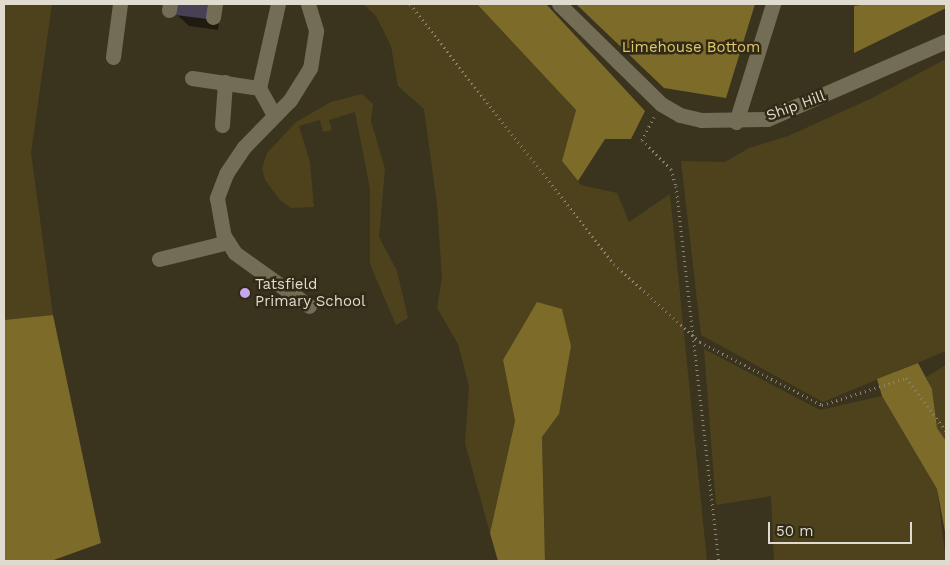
<!DOCTYPE html>
<html>
<head>
<meta charset="utf-8">
<style>
  body { margin:0 }
  #map { position:relative; width:950px; height:565px; overflow:hidden; background:#3a341f; font-family:"Work Sans",sans-serif }
  div>[style] { position:absolute }
  [style*='--x'] { left:calc(var(--x)*1px); top:calc(var(--y)*1px); width:calc(var(--w)*1px); rotate:calc(var(--a)*1deg) }
  .green>* { inset:0; background:#4d421c }
  .forest>* { inset:0; background:#7d6b2a }
  .shadow>* { inset:0; background:#0007 }
  .building>* { inset:0; background:#484054 }
  .path>* { height:3px; margin-top:-1.5px; transform-origin:0; background:repeating-linear-gradient(90deg,#8a8574 0 1px,transparent 0 5px) }
  .minor>* { height:15px; margin:-7.5px; padding:0 7.5px; transform-origin:7.5px; border-radius:7.5px; background:#736d56 }
  .dots>* { width:14px; height:14px; translate:-50% -50%; box-sizing:border-box; border:2px solid #302a16; border-radius:50% }
  span { translate:-50% -50%; white-space:nowrap; text-align:center; line-height:1.15; -webkit-text-stroke:5px #302a16; paint-order:stroke }
  .park-label { font-size:15px; color:#e1c76a }
  .street-label { font-size:15px; color:#dfdccf }
  .poi-label { font-size:15px; color:#dfdccf }
  .left { translate:0 -50%; text-align:left }
  .frame { position:absolute; inset:0; border:5px solid #dfdccf; pointer-events:none }
  .scale { position:absolute; left:768px; top:522px; width:144px; height:22px; box-sizing:border-box; border:2px solid #dfdccf; border-top:0; padding-left:6px; font-size:15px; line-height:18px; white-space:nowrap; color:#dfdccf; -webkit-text-stroke:4px #302a16; paint-order:stroke }
</style>
</head>
<body>
<div id="map">
  <div class="green">
    <i style="clip-path:polygon(4px 4px,52px 4px,31px 153px,53px 315px,4px 320px)"></i>
    <i style="clip-path:polygon(363px 4px,477px 4px,576px 110px,562px 161px,581px 185px,617px 193px,629px 222px,670px 194px,707px 561px,545px 561px,542px 437px,559px 414px,503px 360px,515px 421px,490px 533px,465px 443px,469px 386px,458px 344px,437px 308px,442px 278px,437px 204px,424px 109px,398px 86px,391px 46px,376px 16px)"></i>
    <i style="clip-path:polygon(946px 59px,946px 351px,823px 402px,701px 335px,681px 161px,725px 162px,749px 148px,788px 136px,870px 99px)"></i>
    <i style="clip-path:polygon(362px 94px,373px 104px,371px 121px,385px 169px,379px 237px,397px 271px,408px 318px,396px 325px,370px 264px,370px 189px,355px 112px,329px 120px,332px 130px,323px 132px,320px 120px,299px 126px,310px 162px,314px 207px,291px 208px,280px 200px,265px 180px,262px 168px,267px 153px,296px 122px,331px 102px)"></i>
    <i style="clip-path:polygon(704px 349px,820px 410px,882px 396px,937px 489px,946px 561px,774px 561px,771px 496px,716px 505px)"></i>
    <i style="clip-path:polygon(946px 365px,946px 441px,937px 428px,932px 389px,926px 377px)"></i>
  </div>
  <div class="forest">
    <i style="clip-path:polygon(477px 4px,546px 4px,645px 111px,631px 139px,605px 139px,578px 181px,562px 161px,576px 110px)"></i>
    <i style="clip-path:polygon(576px 4px,755px 4px,726px 98px,664px 88px)"></i>
    <i style="clip-path:polygon(868px 4px,946px 4px,946px 8px,854px 53px,854px 6px)"></i>
    <i style="clip-path:polygon(537px 302px,562px 309px,571px 346px,559px 414px,542px 437px,545px 561px,498px 561px,490px 533px,515px 421px,503px 360px)"></i>
    <i style="clip-path:polygon(53px 315px,101px 543px,51px 561px,4px 561px,4px 320px)"></i>
    <i style="clip-path:polygon(918px 363px,932px 389px,937px 428px,946px 441px,946px 537px,937px 489px,882px 396px,877px 379px)"></i>
  </div>
  <div class="shadow">
    <i style="clip-path:polygon(179px 4px,221px 4px,218px 30px,189px 26px,177px 15px)"></i>
  </div>
  <div class="building">
    <i style="clip-path:polygon(177px 4px,209px 4px,207px 19px,176px 15px)"></i>
  </div>
  <div class="path">
    <i style="--x:410;--y:4;--w:330;--a:51.9"></i>
    <i style="--x:614;--y:264;--w:116;--a:42.2"></i>
    <i style="--x:700;--y:342;--w:137;--a:27.3"></i>
    <i style="--x:822;--y:405;--w:88;--a:-17.8"></i>
    <i style="--x:906;--y:378;--w:66;--a:53"></i>
    <i style="--x:654;--y:117;--w:26;--a:118"></i>
    <i style="--x:642;--y:140;--w:41;--a:45"></i>
    <i style="--x:671;--y:169;--w:18;--a:74"></i>
    <i style="--x:676;--y:186;--w:377;--a:83.5"></i>
  </div>
  <div class="minor">
    <i style="--x:308;--y:4;--w:28;--a:73"></i>
    <i style="--x:316;--y:31;--w:37;--a:99"></i>
    <i style="--x:310;--y:68;--w:38;--a:122"></i>
    <i style="--x:290;--y:100;--w:66;--a:134.4"></i>
    <i style="--x:244;--y:147;--w:32;--a:124"></i>
    <i style="--x:226;--y:174;--w:26;--a:111"></i>
    <i style="--x:217;--y:198;--w:39;--a:80"></i>
    <i style="--x:224;--y:236;--w:20;--a:57"></i>
    <i style="--x:235;--y:253;--w:91;--a:35.6"></i>
    <i style="--x:559;--y:4;--w:143;--a:44.4"></i>
    <i style="--x:661;--y:104;--w:22;--a:30"></i>
    <i style="--x:680;--y:115;--w:22;--a:13"></i>
    <i style="--x:701;--y:120;--w:66;--a:-0.9"></i>
    <i style="--x:767;--y:119;--w:195;--a:-23.5"></i>
    <i style="--x:169;--y:10;--w:6;--a:-81"></i>
    <i style="--x:213;--y:17;--w:13;--a:-81"></i>
    <i style="--x:113;--y:57;--w:53;--a:-82.5"></i>
    <i style="--x:192;--y:78;--w:68;--a:8.5"></i>
    <i style="--x:274;--y:115;--w:31;--a:-119"></i>
    <i style="--x:259;--y:88;--w:86;--a:-77.3"></i>
    <i style="--x:736;--y:122;--w:124;--a:-72.6"></i>
    <i style="--x:222;--y:125;--w:43;--a:-86"></i>
    <i style="--x:159;--y:259;--w:71;--a:-13.8"></i>
  </div>
  <div class="dots">
    <i style="left:245px;top:293px;background:#c5a7f1"></i>
  </div>
  <div class="park-label">
    <span style="left:691px;top:48px">Limehouse Bottom</span>
  </div>
  <div class="street-label">
    <span style="left:796px;top:106px;rotate:-20deg">Ship Hill</span>
  </div>
  <div class="poi-label">
    <span class="left" style="left:255px;top:293px">Tatsfield<br>Primary School</span>
  </div>
  <div class="frame"></div>
  <div class="scale">50 m</div>
</div>
</body>
</html>
